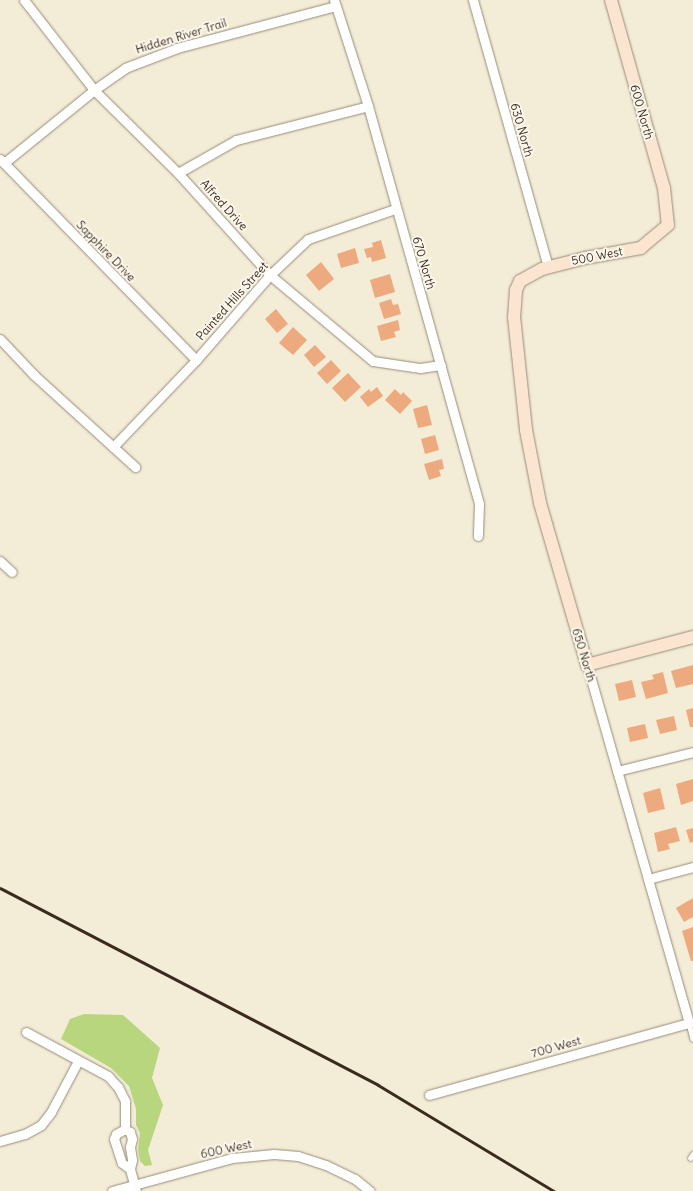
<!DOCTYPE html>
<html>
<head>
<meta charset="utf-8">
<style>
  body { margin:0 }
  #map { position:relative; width:693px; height:1191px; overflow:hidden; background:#f3ecd6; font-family:Delius,sans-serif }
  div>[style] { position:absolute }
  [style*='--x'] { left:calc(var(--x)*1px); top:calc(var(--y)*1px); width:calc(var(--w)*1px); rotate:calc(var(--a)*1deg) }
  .green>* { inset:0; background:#b8d67d }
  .building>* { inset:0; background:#edaa7f }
  .roads { filter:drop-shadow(0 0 1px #978b7a) drop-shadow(0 0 1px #978b7a) }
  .lane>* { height:4.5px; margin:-2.25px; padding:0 2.25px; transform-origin:2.25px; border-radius:2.25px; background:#fff }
  .street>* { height:9px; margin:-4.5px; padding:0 4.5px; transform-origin:4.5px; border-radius:4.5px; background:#fff }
  .secondary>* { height:12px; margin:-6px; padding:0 6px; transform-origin:6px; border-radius:6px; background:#fce5d0 }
  .rail>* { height:3px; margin:-1.5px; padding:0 1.5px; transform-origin:1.5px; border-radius:1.5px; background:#3b2a1e }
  span { translate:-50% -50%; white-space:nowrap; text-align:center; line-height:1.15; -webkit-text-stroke:4px #fbf7ec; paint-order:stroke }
  .street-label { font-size:12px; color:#3b2a1e }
</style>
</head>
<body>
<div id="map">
  <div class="green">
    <i style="clip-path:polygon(84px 1014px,123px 1015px,160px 1048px,152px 1078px,163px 1105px,148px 1150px,152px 1165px,145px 1166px,140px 1161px,138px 1150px,140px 1133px,136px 1125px,136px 1109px,129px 1086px,111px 1068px,61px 1039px,70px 1019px)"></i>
  </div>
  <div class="building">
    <i style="clip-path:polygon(381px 240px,386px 258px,372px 262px,371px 257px,367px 258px,364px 249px,373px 247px,372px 243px)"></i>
    <i style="clip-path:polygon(355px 248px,359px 263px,341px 268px,337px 254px)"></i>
    <i style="clip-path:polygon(321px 262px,334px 279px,319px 291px,306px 275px)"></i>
    <i style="clip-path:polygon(390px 274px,395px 292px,375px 298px,370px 280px)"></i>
    <i style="clip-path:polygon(391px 299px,393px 305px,398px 304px,401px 314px,384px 319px,379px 303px)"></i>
    <i style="clip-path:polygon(276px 309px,288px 324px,277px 333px,265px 319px)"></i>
    <i style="clip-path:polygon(398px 320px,400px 330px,394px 332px,396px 337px,381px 341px,377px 326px)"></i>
    <i style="clip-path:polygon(293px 327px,307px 340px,293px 355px,279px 343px)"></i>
    <i style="clip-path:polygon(315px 345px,326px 357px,314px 367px,304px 355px)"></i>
    <i style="clip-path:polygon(331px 360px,341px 371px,327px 384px,317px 373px)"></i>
    <i style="clip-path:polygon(348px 373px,361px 387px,345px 402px,332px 388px)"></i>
    <i style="clip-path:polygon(377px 387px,383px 396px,368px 407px,360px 397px,369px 389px,371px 392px)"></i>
    <i style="clip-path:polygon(395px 389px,401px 395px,403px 392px,412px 401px,400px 414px,385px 400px)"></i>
    <i style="clip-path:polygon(427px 405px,432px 425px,418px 428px,413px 409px)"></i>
    <i style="clip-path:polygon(435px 435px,439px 450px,425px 454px,421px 439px)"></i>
    <i style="clip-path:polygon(442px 459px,444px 469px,439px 470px,441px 476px,429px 480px,424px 464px)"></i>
    <i style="clip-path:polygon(693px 665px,693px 684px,676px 688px,671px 671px)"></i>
    <i style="clip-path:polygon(663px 672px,668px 693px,646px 699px,641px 682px,654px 679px,652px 675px)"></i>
    <i style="clip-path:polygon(632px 680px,636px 697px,619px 701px,615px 684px)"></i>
    <i style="clip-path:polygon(693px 708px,693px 727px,690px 727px,686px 710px)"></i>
    <i style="clip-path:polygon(674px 716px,677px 730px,660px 734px,656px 720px)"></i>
    <i style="clip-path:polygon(645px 724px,648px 738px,630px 742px,627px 728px)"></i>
    <i style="clip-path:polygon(693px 779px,693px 801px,681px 805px,676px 784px)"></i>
    <i style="clip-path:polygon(660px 788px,665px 809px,648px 813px,643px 793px)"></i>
    <i style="clip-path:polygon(676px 827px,680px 841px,668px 844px,670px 849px,658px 852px,654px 833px)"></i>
    <i style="clip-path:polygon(693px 828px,693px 842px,690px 843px,686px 830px)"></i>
    <i style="clip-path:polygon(693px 898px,693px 917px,684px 922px,676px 908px)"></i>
    <i style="clip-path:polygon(693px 927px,693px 961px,691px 961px,682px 931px)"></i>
  </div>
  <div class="roads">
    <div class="lane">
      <i style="--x:689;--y:1023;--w:16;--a:76"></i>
      <i style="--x:690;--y:1158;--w:5;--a:-53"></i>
    </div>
    <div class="street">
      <i style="--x:24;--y:0;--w:114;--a:52.1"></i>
      <i style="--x:94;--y:90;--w:118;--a:44.7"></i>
      <i style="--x:178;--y:173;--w:137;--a:48"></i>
      <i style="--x:270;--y:275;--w:134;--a:39.9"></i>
      <i style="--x:373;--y:361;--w:48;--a:8.5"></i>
      <i style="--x:420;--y:368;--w:21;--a:-8"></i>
      <i style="--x:334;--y:0;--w:111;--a:72.2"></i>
      <i style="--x:368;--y:106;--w:413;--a:74.4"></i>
      <i style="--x:479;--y:504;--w:32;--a:92"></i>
      <i style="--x:473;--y:0;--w:277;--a:74.3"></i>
      <i style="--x:0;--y:159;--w:281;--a:45.7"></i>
      <i style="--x:4;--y:163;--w:116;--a:-39"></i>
      <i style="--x:94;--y:90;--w:38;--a:-35"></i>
      <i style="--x:125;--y:68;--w:56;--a:-21"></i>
      <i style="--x:177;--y:48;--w:164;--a:-14.8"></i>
      <i style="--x:178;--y:173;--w:67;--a:-29.6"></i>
      <i style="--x:236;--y:140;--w:136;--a:-14.4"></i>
      <i style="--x:0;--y:339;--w:50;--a:46.6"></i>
      <i style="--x:34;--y:375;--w:137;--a:42.3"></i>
      <i style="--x:113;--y:447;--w:120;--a:-46.3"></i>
      <i style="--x:196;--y:360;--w:113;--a:-49"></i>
      <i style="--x:270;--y:275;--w:52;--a:-43.5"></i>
      <i style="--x:308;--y:239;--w:92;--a:-19"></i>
      <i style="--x:0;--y:561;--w:16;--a:43"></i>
      <i style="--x:617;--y:771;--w:78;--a:-14"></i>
      <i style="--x:648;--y:879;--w:47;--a:-14.9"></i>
      <i style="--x:26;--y:1032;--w:93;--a:28.2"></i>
      <i style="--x:108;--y:1076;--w:15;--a:48"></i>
      <i style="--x:118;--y:1087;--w:16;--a:63"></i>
      <i style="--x:125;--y:1101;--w:28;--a:90"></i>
      <i style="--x:429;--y:1095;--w:270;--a:-15.5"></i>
      <i style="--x:689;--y:1023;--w:372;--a:-105.9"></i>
      <i style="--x:125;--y:1129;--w:6;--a:31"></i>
      <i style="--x:130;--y:1132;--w:7;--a:74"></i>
      <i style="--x:132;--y:1139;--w:8;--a:104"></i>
      <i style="--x:130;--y:1147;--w:13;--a:81"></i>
      <i style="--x:132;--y:1160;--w:9;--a:103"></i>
      <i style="--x:130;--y:1169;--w:23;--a:75"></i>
      <i style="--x:125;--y:1129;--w:10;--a:151"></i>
      <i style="--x:116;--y:1134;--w:5;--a:112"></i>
      <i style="--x:114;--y:1139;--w:25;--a:72"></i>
      <i style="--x:122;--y:1163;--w:10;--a:37"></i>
      <i style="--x:0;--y:1141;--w:26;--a:-16"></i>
      <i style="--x:25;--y:1134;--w:18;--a:-29"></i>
      <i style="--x:41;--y:1125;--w:16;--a:-52"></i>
      <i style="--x:51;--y:1112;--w:58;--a:-62.1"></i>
      <i style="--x:112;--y:1191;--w:124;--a:-15.4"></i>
      <i style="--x:232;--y:1158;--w:42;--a:-5.4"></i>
      <i style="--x:274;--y:1154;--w:24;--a:5"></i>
      <i style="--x:298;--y:1156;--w:29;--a:18"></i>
      <i style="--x:326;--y:1165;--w:32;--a:26"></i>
      <i style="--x:355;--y:1179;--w:19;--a:39"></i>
    </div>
    <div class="secondary">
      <i style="--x:611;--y:0;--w:195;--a:74.3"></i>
      <i style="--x:664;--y:188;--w:37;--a:84"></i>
      <i style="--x:668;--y:225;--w:35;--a:140"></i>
      <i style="--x:641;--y:248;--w:57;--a:169.9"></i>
      <i style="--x:585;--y:258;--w:44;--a:165.7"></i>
      <i style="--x:542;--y:269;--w:25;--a:151"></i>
      <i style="--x:520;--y:281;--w:10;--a:114"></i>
      <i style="--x:516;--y:290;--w:27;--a:94"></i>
      <i style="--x:514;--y:317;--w:114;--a:83.9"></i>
      <i style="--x:526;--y:430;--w:74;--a:79.1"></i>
      <i style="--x:540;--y:503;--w:169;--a:73.8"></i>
      <i style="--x:587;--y:665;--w:110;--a:-14.8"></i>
    </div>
  </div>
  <div class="rail">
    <i style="--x:0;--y:888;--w:426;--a:27.5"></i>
    <i style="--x:378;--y:1085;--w:205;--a:31.1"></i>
  </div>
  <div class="street-label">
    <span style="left:181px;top:36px;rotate:-17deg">Hidden River Trail</span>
    <span style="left:642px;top:112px;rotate:74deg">600 North</span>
    <span style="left:522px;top:130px;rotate:74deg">630 North</span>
    <span style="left:224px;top:205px;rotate:48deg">Alfred Drive</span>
    <span style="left:106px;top:251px;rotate:46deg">Sapphire Drive</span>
    <span style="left:597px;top:256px;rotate:-11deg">500 West</span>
    <span style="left:424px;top:263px;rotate:74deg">670 North</span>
    <span style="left:232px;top:301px;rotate:-48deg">Painted Hills Street</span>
    <span style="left:584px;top:655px;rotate:73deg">650 North</span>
    <span style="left:556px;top:1047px;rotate:-16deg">700 West</span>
    <span style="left:226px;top:1149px;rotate:-12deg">600 West</span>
  </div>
</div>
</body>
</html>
